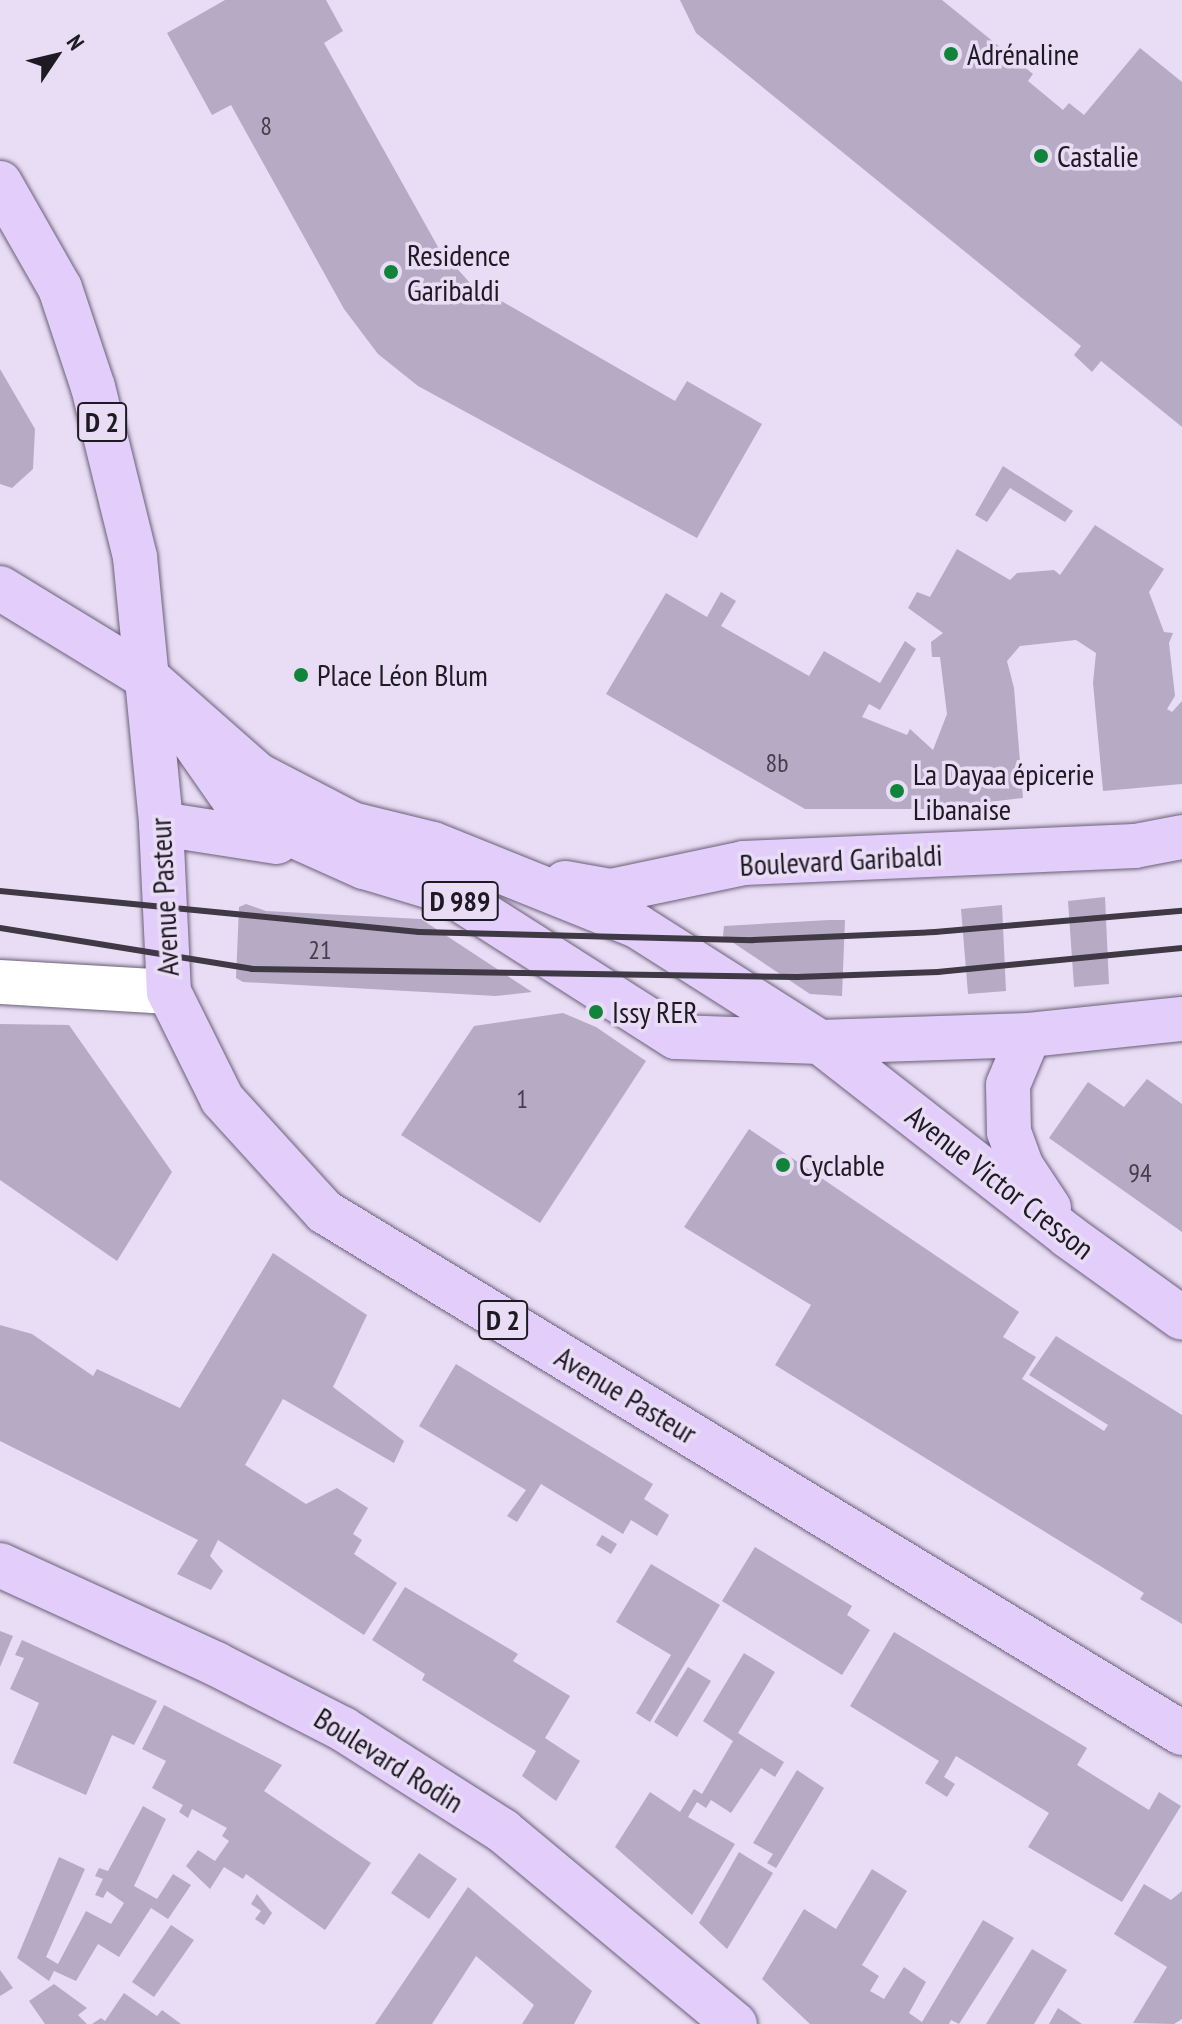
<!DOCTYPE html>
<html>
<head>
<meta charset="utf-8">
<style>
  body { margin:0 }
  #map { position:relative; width:1182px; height:2024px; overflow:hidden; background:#e8ddf5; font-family:"PT Sans Narrow",sans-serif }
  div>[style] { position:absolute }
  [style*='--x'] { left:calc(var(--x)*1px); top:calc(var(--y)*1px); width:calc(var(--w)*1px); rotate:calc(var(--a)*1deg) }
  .building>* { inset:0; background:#b7aac5 }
  .roads { filter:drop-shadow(0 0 2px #6a6076) drop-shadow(0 0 2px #6a6076) }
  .minor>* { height:44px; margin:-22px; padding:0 22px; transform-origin:22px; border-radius:22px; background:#fff }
  .major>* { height:44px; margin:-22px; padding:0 22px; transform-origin:22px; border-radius:22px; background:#e3cdfa }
  .rail>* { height:6px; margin:-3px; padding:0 3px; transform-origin:3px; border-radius:3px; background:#3e3944 }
  .dots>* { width:22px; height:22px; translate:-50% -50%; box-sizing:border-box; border:4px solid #e8ddf5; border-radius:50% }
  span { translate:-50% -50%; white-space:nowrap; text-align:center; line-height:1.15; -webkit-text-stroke:7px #e8ddf5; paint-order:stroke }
  .number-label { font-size:26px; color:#443e4c }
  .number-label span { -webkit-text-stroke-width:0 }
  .shield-label span { padding:2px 6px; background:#e8ddf5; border:2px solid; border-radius:6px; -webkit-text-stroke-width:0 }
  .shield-label { font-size:28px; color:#1e1a23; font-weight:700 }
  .poi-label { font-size:30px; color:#1e1a23 }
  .left { translate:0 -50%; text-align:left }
  .street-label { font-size:30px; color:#1e1a23 }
  .north { position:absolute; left:16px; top:16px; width:80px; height:80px; -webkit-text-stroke:6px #e8ddf5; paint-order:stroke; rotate:55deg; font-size:22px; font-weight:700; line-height:32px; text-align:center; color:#1e1a23 }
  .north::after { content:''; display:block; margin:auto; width:28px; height:36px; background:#1e1a23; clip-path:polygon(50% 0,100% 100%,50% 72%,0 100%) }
</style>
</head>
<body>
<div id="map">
  <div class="building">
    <i style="clip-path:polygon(225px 0,326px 0,343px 31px,324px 43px,438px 247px,470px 283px,675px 401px,687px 381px,762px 424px,697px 538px,418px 386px,378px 354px,344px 309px,231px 105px,212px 115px,167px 33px)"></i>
    <i style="clip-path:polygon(680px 0,942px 0,1033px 74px,1028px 81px,1063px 110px,1069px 103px,1084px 115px,1140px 48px,1182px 82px,1182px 427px,1101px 361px,1092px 372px,1074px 355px,1081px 346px,696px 33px)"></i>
    <i style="clip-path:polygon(0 369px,35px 429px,33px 469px,12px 488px,0 484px)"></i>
    <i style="clip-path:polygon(1003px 466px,1073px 511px,1065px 522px,1010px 488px,987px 522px,975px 515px)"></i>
    <i style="clip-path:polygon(1095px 525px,1164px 569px,1149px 592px,1164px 632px,1173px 633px,1169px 643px,1175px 696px,1167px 709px,1172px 712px,1182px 701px,1182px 784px,1103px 791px,1093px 683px,1096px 653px,1076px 640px,1020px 646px,1007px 661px,1014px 688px,1023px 798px,932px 809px,805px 809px,606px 694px,666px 593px,707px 617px,721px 592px,736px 601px,721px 626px,809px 676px,824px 651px,880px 683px,905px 641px,916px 649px,880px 710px,869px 704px,862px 717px,907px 735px,910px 729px,933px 750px,947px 714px,940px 657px,932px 657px,931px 642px,943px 633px,908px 608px,917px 592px,930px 597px,957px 549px,1010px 580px,1017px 573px,1054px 570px,1060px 575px)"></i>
    <i style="clip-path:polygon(1105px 897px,1109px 984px,1074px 987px,1068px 901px)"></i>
    <i style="clip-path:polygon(246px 904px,266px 911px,421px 919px,532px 992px,496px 996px,243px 982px,236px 978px,239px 907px)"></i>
    <i style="clip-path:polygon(1002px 905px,1006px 991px,968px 994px,961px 909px)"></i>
    <i style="clip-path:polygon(829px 920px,845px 920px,842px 996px,810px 994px,723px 936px,724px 926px)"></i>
    <i style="clip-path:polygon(563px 1013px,596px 1027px,646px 1061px,540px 1223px,401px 1135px,474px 1026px)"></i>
    <i style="clip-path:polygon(0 1024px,69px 1025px,172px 1172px,117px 1261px,0 1180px)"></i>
    <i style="clip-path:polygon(1147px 1079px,1182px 1104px,1182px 1232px,1049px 1138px,1088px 1082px,1124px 1107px)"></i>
    <i style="clip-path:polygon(749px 1129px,1019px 1312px,1003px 1337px,1036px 1357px,1022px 1379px,1104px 1431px,1108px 1425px,1029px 1375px,1056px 1336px,1182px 1415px,1182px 1624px,1140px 1599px,1144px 1593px,775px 1365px,811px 1305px,684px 1227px)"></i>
    <i style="clip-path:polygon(273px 1253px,367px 1315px,333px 1387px,404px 1441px,394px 1463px,283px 1399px,245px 1465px,306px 1504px,337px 1488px,368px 1508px,353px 1534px,362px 1540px,354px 1554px,397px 1583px,364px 1635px,218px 1540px,210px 1556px,223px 1571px,211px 1590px,177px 1574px,198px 1540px,0 1441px,0 1325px,32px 1334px,93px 1376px,97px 1369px,180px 1408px)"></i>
    <i style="clip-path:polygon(456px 1364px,653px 1484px,644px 1499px,669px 1515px,657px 1536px,631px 1520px,623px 1534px,541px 1484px,517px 1522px,507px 1516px,526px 1490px,419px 1426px)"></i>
    <i style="clip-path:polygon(602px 1535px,617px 1544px,611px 1554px,596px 1545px)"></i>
    <i style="clip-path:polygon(755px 1547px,852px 1606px,847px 1615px,870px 1630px,842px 1675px,722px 1601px)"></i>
    <i style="clip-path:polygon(651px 1564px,720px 1605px,650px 1722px,636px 1713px,671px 1655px,616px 1622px)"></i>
    <i style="clip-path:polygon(405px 1587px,518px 1654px,513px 1661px,570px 1696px,545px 1738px,580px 1761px,556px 1801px,522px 1776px,536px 1751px,422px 1680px,425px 1674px,372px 1640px)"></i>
    <i style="clip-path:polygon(0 1631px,13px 1636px,0 1667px)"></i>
    <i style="clip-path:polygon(894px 1632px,1087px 1748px,1077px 1765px,1149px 1810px,1159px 1792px,1181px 1806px,1122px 1902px,1028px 1847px,1049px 1813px,956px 1756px,944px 1777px,955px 1784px,947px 1797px,925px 1783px,939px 1761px,850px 1706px)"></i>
    <i style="clip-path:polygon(22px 1640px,157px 1701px,134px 1745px,112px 1735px,86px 1795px,13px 1763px,39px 1703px,10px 1689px,24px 1658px,15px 1655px)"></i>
    <i style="clip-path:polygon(744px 1653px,775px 1672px,738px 1733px,784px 1762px,775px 1777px,761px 1768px,731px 1813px,711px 1800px,706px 1808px,697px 1802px,688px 1817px,735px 1844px,692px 1915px,615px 1847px,650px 1792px,680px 1812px,694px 1789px,702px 1794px,733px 1741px,703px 1721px)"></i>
    <i style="clip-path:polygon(688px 1667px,711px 1681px,677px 1737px,654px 1722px)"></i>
    <i style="clip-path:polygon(164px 1705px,282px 1765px,264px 1791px,371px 1863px,325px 1930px,246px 1874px,243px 1879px,224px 1867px,210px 1889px,186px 1866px,198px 1850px,215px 1861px,229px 1841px,222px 1836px,227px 1828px,192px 1809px,188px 1818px,179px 1812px,183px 1805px,152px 1788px,166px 1761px,142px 1749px)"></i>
    <i style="clip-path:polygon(797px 1770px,824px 1788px,776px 1868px,767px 1863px,773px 1854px,753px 1843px)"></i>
    <i style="clip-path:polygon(143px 1806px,166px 1819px,134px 1886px,157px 1899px,173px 1874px,191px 1885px,168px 1919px,151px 1908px,119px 1957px,98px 1944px,76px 1981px,54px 1971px,49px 1981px,17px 1958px,59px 1857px,85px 1869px,46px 1957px,58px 1964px,86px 1911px,111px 1924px,124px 1903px,107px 1891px,103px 1898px,95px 1895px,103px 1879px,95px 1876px,99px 1868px,108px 1871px)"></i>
    <i style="clip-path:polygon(739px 1852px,773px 1873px,727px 1949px,699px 1923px)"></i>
    <i style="clip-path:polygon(419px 1853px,457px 1879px,429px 1919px,391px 1893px)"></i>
    <i style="clip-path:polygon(872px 1869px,907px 1891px,862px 1965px,879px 1976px,870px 1991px,884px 1999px,904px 1967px,926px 1982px,909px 2013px,922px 2022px,983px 1920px,1014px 1938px,959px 2024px,951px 2020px,949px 2024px,810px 2024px,762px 1979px,804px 1909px,836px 1929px)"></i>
    <i style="clip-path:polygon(1144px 1884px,1171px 1900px,1182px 1891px,1182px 2019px,1174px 2024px,1133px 2023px,1167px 1967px,1114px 1934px)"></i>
    <i style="clip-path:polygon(468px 1887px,592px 1991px,574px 2024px,522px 2024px,534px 2005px,476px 1956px,432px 2024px,375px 2024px)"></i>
    <i style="clip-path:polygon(257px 1894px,272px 1913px,264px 1925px,255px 1919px,261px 1911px,251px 1904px)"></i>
    <i style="clip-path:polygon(171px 1925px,194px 1940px,154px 1997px,132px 1982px)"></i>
    <i style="clip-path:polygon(1032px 1949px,1067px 1970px,1034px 2024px,986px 2024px)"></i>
    <i style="clip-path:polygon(0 1970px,13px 1988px,0 1996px)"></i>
    <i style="clip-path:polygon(54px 1984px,87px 2008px,78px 2015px,87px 2024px,45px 2024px,29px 2001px)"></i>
    <i style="clip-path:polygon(124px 1993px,157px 2016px,162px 2010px,181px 2024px,92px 2024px,101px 2018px,105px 2021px)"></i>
    <i style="clip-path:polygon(1058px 2008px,1082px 2024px,1049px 2024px)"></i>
  </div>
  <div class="roads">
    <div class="minor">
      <i style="--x:0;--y:982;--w:169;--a:3.4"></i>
    </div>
    <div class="major">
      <i style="--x:0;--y:183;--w:121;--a:60.3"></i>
      <i style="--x:60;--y:288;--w:104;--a:71.6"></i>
      <i style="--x:93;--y:387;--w:175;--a:76.1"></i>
      <i style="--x:135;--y:557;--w:268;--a:84.4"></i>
      <i style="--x:161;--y:824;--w:168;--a:87.3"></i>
      <i style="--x:169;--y:992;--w:119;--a:63.6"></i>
      <i style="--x:222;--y:1099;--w:153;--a:47.7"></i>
      <i style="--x:325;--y:1212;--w:1003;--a:31.3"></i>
      <i style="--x:0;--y:588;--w:175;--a:31.4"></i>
      <i style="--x:149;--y:679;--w:145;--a:41.4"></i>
      <i style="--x:258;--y:775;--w:106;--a:27.5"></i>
      <i style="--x:352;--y:824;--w:83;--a:13.9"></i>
      <i style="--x:433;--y:844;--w:220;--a:21.9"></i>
      <i style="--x:637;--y:926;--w:217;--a:32.4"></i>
      <i style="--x:820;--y:1042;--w:315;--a:38"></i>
      <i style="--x:1068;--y:1236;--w:140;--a:35.7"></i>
      <i style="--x:190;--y:737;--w:93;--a:55.1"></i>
      <i style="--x:243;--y:813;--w:133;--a:24.1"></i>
      <i style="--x:364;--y:867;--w:88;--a:16.6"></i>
      <i style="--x:448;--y:892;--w:270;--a:32.5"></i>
      <i style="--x:676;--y:1037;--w:144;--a:2"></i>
      <i style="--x:820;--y:1042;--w:209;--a:-1.9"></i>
      <i style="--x:1029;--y:1035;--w:154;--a:-6"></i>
      <i style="--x:161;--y:824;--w:117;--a:8.8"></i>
      <i style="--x:565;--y:883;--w:47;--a:9.9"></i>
      <i style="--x:611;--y:891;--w:136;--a:-11.9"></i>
      <i style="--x:744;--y:863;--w:391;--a:-2.5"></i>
      <i style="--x:1135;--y:846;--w:48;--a:-10.8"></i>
      <i style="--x:1029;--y:1035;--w:54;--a:112.8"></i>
      <i style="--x:1008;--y:1085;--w:47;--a:88.8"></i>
      <i style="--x:1009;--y:1132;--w:37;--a:70"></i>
      <i style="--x:1022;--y:1167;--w:49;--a:56.6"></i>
      <i style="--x:0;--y:1565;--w:238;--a:24.6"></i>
      <i style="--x:216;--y:1664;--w:143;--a:27.1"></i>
      <i style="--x:343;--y:1729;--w:190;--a:32.5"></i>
      <i style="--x:503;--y:1831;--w:302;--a:39.8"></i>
    </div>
  </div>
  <div class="rail">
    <i style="--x:0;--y:891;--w:421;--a:5.6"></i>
    <i style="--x:419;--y:932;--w:334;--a:1.4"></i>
    <i style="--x:753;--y:940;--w:182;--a:-2.5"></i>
    <i style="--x:935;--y:932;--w:248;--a:-4.9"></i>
    <i style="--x:0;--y:928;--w:255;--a:9.2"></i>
    <i style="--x:252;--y:969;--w:545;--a:0.84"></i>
    <i style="--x:797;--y:977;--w:141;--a:-2"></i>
    <i style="--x:938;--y:972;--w:245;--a:-5.6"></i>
  </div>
  <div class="dots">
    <i style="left:951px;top:54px;background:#11833b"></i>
    <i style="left:1041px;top:156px;background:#11833b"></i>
    <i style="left:391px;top:272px;background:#11833b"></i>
    <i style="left:301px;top:675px;background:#11833b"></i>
    <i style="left:897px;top:791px;background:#11833b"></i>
    <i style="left:596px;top:1012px;background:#11833b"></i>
    <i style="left:783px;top:1165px;background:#11833b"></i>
  </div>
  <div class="number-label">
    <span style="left:266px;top:126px">8</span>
    <span style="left:777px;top:763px">8b</span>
    <span style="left:320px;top:950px">21</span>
    <span style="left:522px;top:1099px">1</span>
    <span style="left:1140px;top:1173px">94</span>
  </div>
  <div class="shield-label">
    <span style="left:102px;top:422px">D 2</span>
    <span style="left:460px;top:901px">D 989</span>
    <span style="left:503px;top:1320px">D 2</span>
  </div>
  <div class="poi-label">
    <span class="left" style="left:967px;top:54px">Adrénaline</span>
    <span class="left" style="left:1057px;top:156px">Castalie</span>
    <span class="left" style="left:407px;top:272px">Residence<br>Garibaldi</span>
    <span class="left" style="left:317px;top:675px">Place Léon Blum</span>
    <span class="left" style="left:913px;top:791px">La Dayaa épicerie<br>Libanaise</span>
    <span class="left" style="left:612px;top:1012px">Issy RER</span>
    <span class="left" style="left:799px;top:1165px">Cyclable</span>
  </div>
  <div class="street-label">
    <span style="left:841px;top:860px;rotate:-3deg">Boulevard Garibaldi</span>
    <span style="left:164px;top:897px;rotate:-93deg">Avenue Pasteur</span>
    <span style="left:1000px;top:1182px;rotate:38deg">Avenue Victor Cresson</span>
    <span style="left:626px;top:1395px;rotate:31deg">Avenue Pasteur</span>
    <span style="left:389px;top:1760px;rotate:32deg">Boulevard Rodin</span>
  </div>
  <div class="north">N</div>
</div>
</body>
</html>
